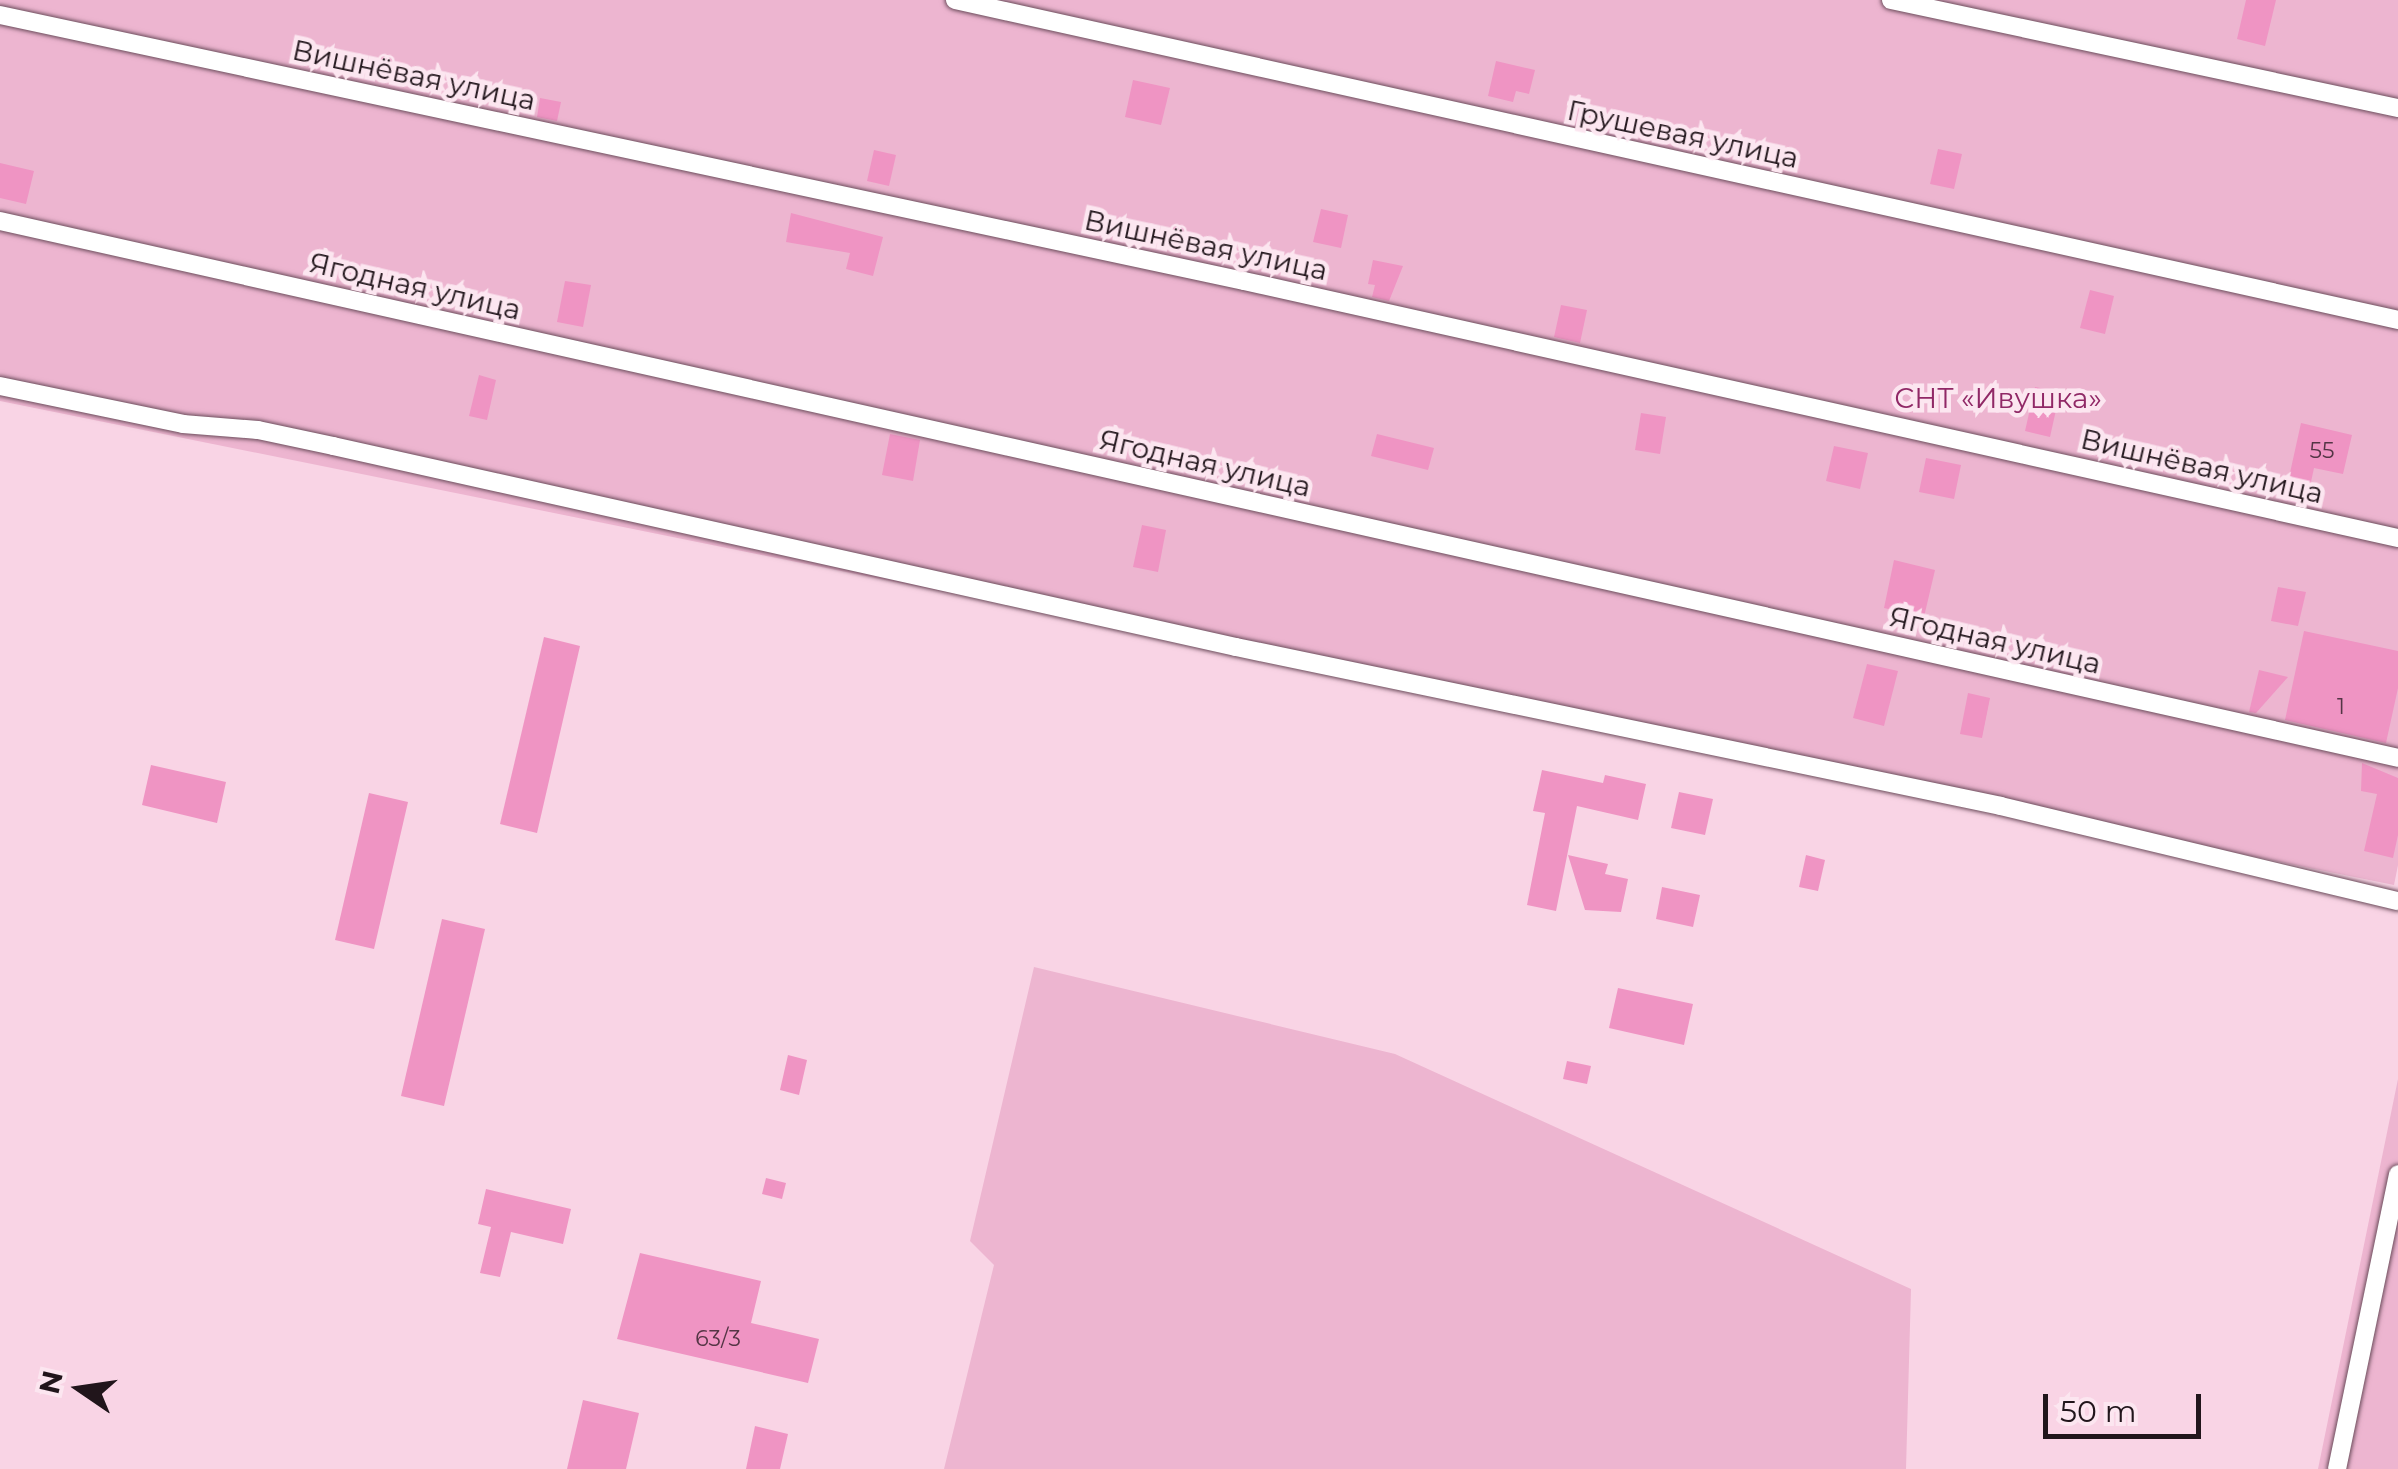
<!DOCTYPE html>
<html>
<head>
<meta charset="utf-8">
<style>
  body { margin:0 }
  #map { position:relative; width:2398px; height:1469px; overflow:hidden; background:#f9d4e5; font-family:Montserrat,sans-serif }
  div>[style] { position:absolute }
  [style*='--x'] { left:calc(var(--x)*1px); top:calc(var(--y)*1px); width:calc(var(--w)*1px); rotate:calc(var(--a)*1deg) }
  .green>* { inset:0; background:#edb5d0 }
  .building>* { inset:0; background:#ef94c3 }
  .roads { filter:drop-shadow(0 0 2px #6c4d5c) drop-shadow(0 0 2px #6c4d5c) }
  .minor>* { height:18px; margin:-9px; padding:0 9px; transform-origin:9px; border-radius:9px; background:#fff }
  span { translate:-50% -50%; white-space:nowrap; text-align:center; line-height:1.15; -webkit-text-stroke:9px #fce6f0; paint-order:stroke }
  .number-label { font-size:22px; color:#543545 }
  .number-label span { -webkit-text-stroke-width:0 }
  .street-label { font-size:28px; color:#21151b }
  .park-label { font-size:28px; color:#902866 }
  .north { position:absolute; left:30px; top:1339px; width:100px; height:100px; -webkit-text-stroke:8px #fce6f0; paint-order:stroke; rotate:283deg; font-size:28px; font-weight:700; line-height:40px; text-align:center; color:#21151b }
  .north::after { content:''; display:block; margin:auto; width:35px; height:45px; background:#21151b; clip-path:polygon(50% 0,100% 100%,50% 72%,0 100%) }
  .scale { position:absolute; left:2043px; top:1394px; width:158px; height:45px; box-sizing:border-box; border:5px solid #21151b; border-top:0; padding-left:12px; font-size:30px; line-height:35px; white-space:nowrap; color:#21151b; -webkit-text-stroke:8px #fce6f0; paint-order:stroke }
</style>
</head>
<body>
<div id="map">
  <div class="green">
    <i style="clip-path:polygon(0 0,2398px 0,2398px 865px,2394px 885px,0 401px)"></i>
    <i style="clip-path:polygon(1034px 967px,1395px 1054px,1911px 1289px,1906px 1469px,944px 1469px,994px 1265px,970px 1241px)"></i>
    <i style="clip-path:polygon(2398px 1079px,2398px 1469px,2318px 1469px)"></i>
  </div>
  <div class="building">
    <i style="clip-path:polygon(2246px 0,2276px 0,2265px 46px,2237px 39px)"></i>
    <i style="clip-path:polygon(1496px 61px,1535px 70px,1529px 94px,1516px 91px,1513px 102px,1488px 96px)"></i>
    <i style="clip-path:polygon(1133px 80px,1170px 88px,1161px 125px,1125px 117px)"></i>
    <i style="clip-path:polygon(540px 98px,561px 102px,557px 121px,537px 117px)"></i>
    <i style="clip-path:polygon(1938px 149px,1962px 154px,1954px 189px,1930px 184px)"></i>
    <i style="clip-path:polygon(874px 150px,896px 155px,889px 186px,867px 181px)"></i>
    <i style="clip-path:polygon(0 163px,34px 171px,26px 204px,0 198px)"></i>
    <i style="clip-path:polygon(1321px 209px,1348px 215px,1341px 248px,1313px 242px)"></i>
    <i style="clip-path:polygon(791px 213px,883px 237px,873px 276px,846px 269px,850px 253px,786px 242px)"></i>
    <i style="clip-path:polygon(1373px 260px,1403px 266px,1389px 301px,1372px 297px,1375px 285px,1368px 284px)"></i>
    <i style="clip-path:polygon(565px 281px,591px 285px,583px 327px,557px 322px)"></i>
    <i style="clip-path:polygon(2090px 290px,2114px 296px,2105px 334px,2080px 328px)"></i>
    <i style="clip-path:polygon(1561px 305px,1587px 310px,1580px 343px,1554px 337px)"></i>
    <i style="clip-path:polygon(479px 375px,496px 380px,487px 420px,469px 416px)"></i>
    <i style="clip-path:polygon(2035px 387px,2060px 392px,2050px 437px,2025px 431px)"></i>
    <i style="clip-path:polygon(1641px 413px,1666px 417px,1660px 454px,1635px 450px)"></i>
    <i style="clip-path:polygon(2301px 423px,2352px 435px,2343px 474px,2314px 468px,2306px 505px,2284px 500px)"></i>
    <i style="clip-path:polygon(890px 434px,920px 440px,913px 481px,882px 475px)"></i>
    <i style="clip-path:polygon(1377px 434px,1434px 448px,1428px 470px,1371px 456px)"></i>
    <i style="clip-path:polygon(1834px 446px,1868px 453px,1860px 489px,1826px 481px)"></i>
    <i style="clip-path:polygon(1926px 458px,1961px 465px,1954px 499px,1919px 492px)"></i>
    <i style="clip-path:polygon(1142px 525px,1166px 530px,1158px 572px,1133px 567px)"></i>
    <i style="clip-path:polygon(1894px 560px,1935px 570px,1924px 617px,1884px 608px)"></i>
    <i style="clip-path:polygon(2278px 587px,2306px 592px,2298px 626px,2271px 621px)"></i>
    <i style="clip-path:polygon(2304px 631px,2398px 651px,2398px 688px,2386px 743px,2285px 720px)"></i>
    <i style="clip-path:polygon(544px 637px,580px 646px,537px 833px,500px 824px)"></i>
    <i style="clip-path:polygon(1867px 664px,1898px 671px,1884px 726px,1853px 718px)"></i>
    <i style="clip-path:polygon(2259px 670px,2288px 677px,2256px 713px,2249px 712px)"></i>
    <i style="clip-path:polygon(1968px 693px,1990px 698px,1982px 738px,1960px 734px)"></i>
    <i style="clip-path:polygon(2362px 763px,2398px 778px,2398px 835px,2393px 858px,2364px 851px,2377px 794px,2361px 791px)"></i>
    <i style="clip-path:polygon(151px 765px,226px 782px,217px 823px,142px 805px)"></i>
    <i style="clip-path:polygon(1542px 770px,1603px 783px,1605px 775px,1646px 784px,1638px 820px,1577px 806px,1556px 911px,1527px 905px,1545px 813px,1533px 811px)"></i>
    <i style="clip-path:polygon(1679px 792px,1713px 799px,1705px 835px,1671px 828px)"></i>
    <i style="clip-path:polygon(369px 793px,408px 802px,374px 949px,335px 940px)"></i>
    <i style="clip-path:polygon(1568px 855px,1608px 864px,1605px 874px,1628px 879px,1621px 912px,1585px 910px)"></i>
    <i style="clip-path:polygon(1806px 855px,1825px 860px,1818px 891px,1799px 887px)"></i>
    <i style="clip-path:polygon(1662px 887px,1700px 895px,1693px 927px,1656px 919px)"></i>
    <i style="clip-path:polygon(442px 919px,485px 929px,444px 1106px,401px 1096px)"></i>
    <i style="clip-path:polygon(1618px 988px,1693px 1004px,1684px 1045px,1609px 1028px)"></i>
    <i style="clip-path:polygon(788px 1055px,807px 1060px,799px 1095px,780px 1090px)"></i>
    <i style="clip-path:polygon(1567px 1061px,1591px 1066px,1587px 1084px,1563px 1079px)"></i>
    <i style="clip-path:polygon(766px 1178px,786px 1183px,782px 1199px,762px 1194px)"></i>
    <i style="clip-path:polygon(486px 1189px,571px 1209px,563px 1244px,511px 1232px,500px 1277px,480px 1273px,491px 1227px,478px 1224px)"></i>
    <i style="clip-path:polygon(640px 1253px,761px 1281px,751px 1323px,819px 1339px,808px 1383px,617px 1339px)"></i>
    <i style="clip-path:polygon(583px 1400px,639px 1413px,626px 1469px,567px 1469px)"></i>
    <i style="clip-path:polygon(755px 1426px,788px 1434px,780px 1469px,746px 1469px)"></i>
  </div>
  <div class="roads">
    <div class="minor">
      <i style="--x:955;--y:0;--w:1478;--a:12.5"></i>
      <i style="--x:1891;--y:0;--w:518;--a:12.03"></i>
      <i style="--x:0;--y:15;--w:1272;--a:12.07"></i>
      <i style="--x:1244;--y:281;--w:1182;--a:12.56"></i>
      <i style="--x:0;--y:221;--w:2457;--a:12.62"></i>
      <i style="--x:0;--y:386;--w:187;--a:11.7"></i>
      <i style="--x:183;--y:424;--w:75;--a:4.6"></i>
      <i style="--x:258;--y:430;--w:77;--a:12"></i>
      <i style="--x:333;--y:446;--w:925;--a:12.55"></i>
      <i style="--x:1236;--y:647;--w:781;--a:11.74"></i>
      <i style="--x:2001;--y:806;--w:408;--a:13.5"></i>
      <i style="--x:2337;--y:1469;--w:301;--a:-78.3"></i>
    </div>
  </div>
  <div class="number-label">
    <span style="left:2322px;top:451px">55</span>
    <span style="left:2341px;top:707px">1</span>
    <span style="left:718px;top:1339px">63/3</span>
  </div>
  <div class="street-label">
    <span style="left:414px;top:75px;rotate:12deg">Вишнёвая улица</span>
    <span style="left:1683px;top:134px;rotate:12deg">Грушевая улица</span>
    <span style="left:1206px;top:245px;rotate:12deg">Вишнёвая улица</span>
    <span style="left:415px;top:286px;rotate:13deg">Ягодная улица</span>
    <span style="left:1205px;top:463px;rotate:13deg">Ягодная улица</span>
    <span style="left:2202px;top:466px;rotate:13deg">Вишнёвая улица</span>
    <span style="left:1995px;top:640px;rotate:13deg">Ягодная улица</span>
  </div>
  <div class="park-label">
    <span style="left:1998px;top:398px">СНТ «Ивушка»</span>
  </div>
  <div class="north">N</div>
  <div class="scale">50 m</div>
</div>
</body>
</html>
